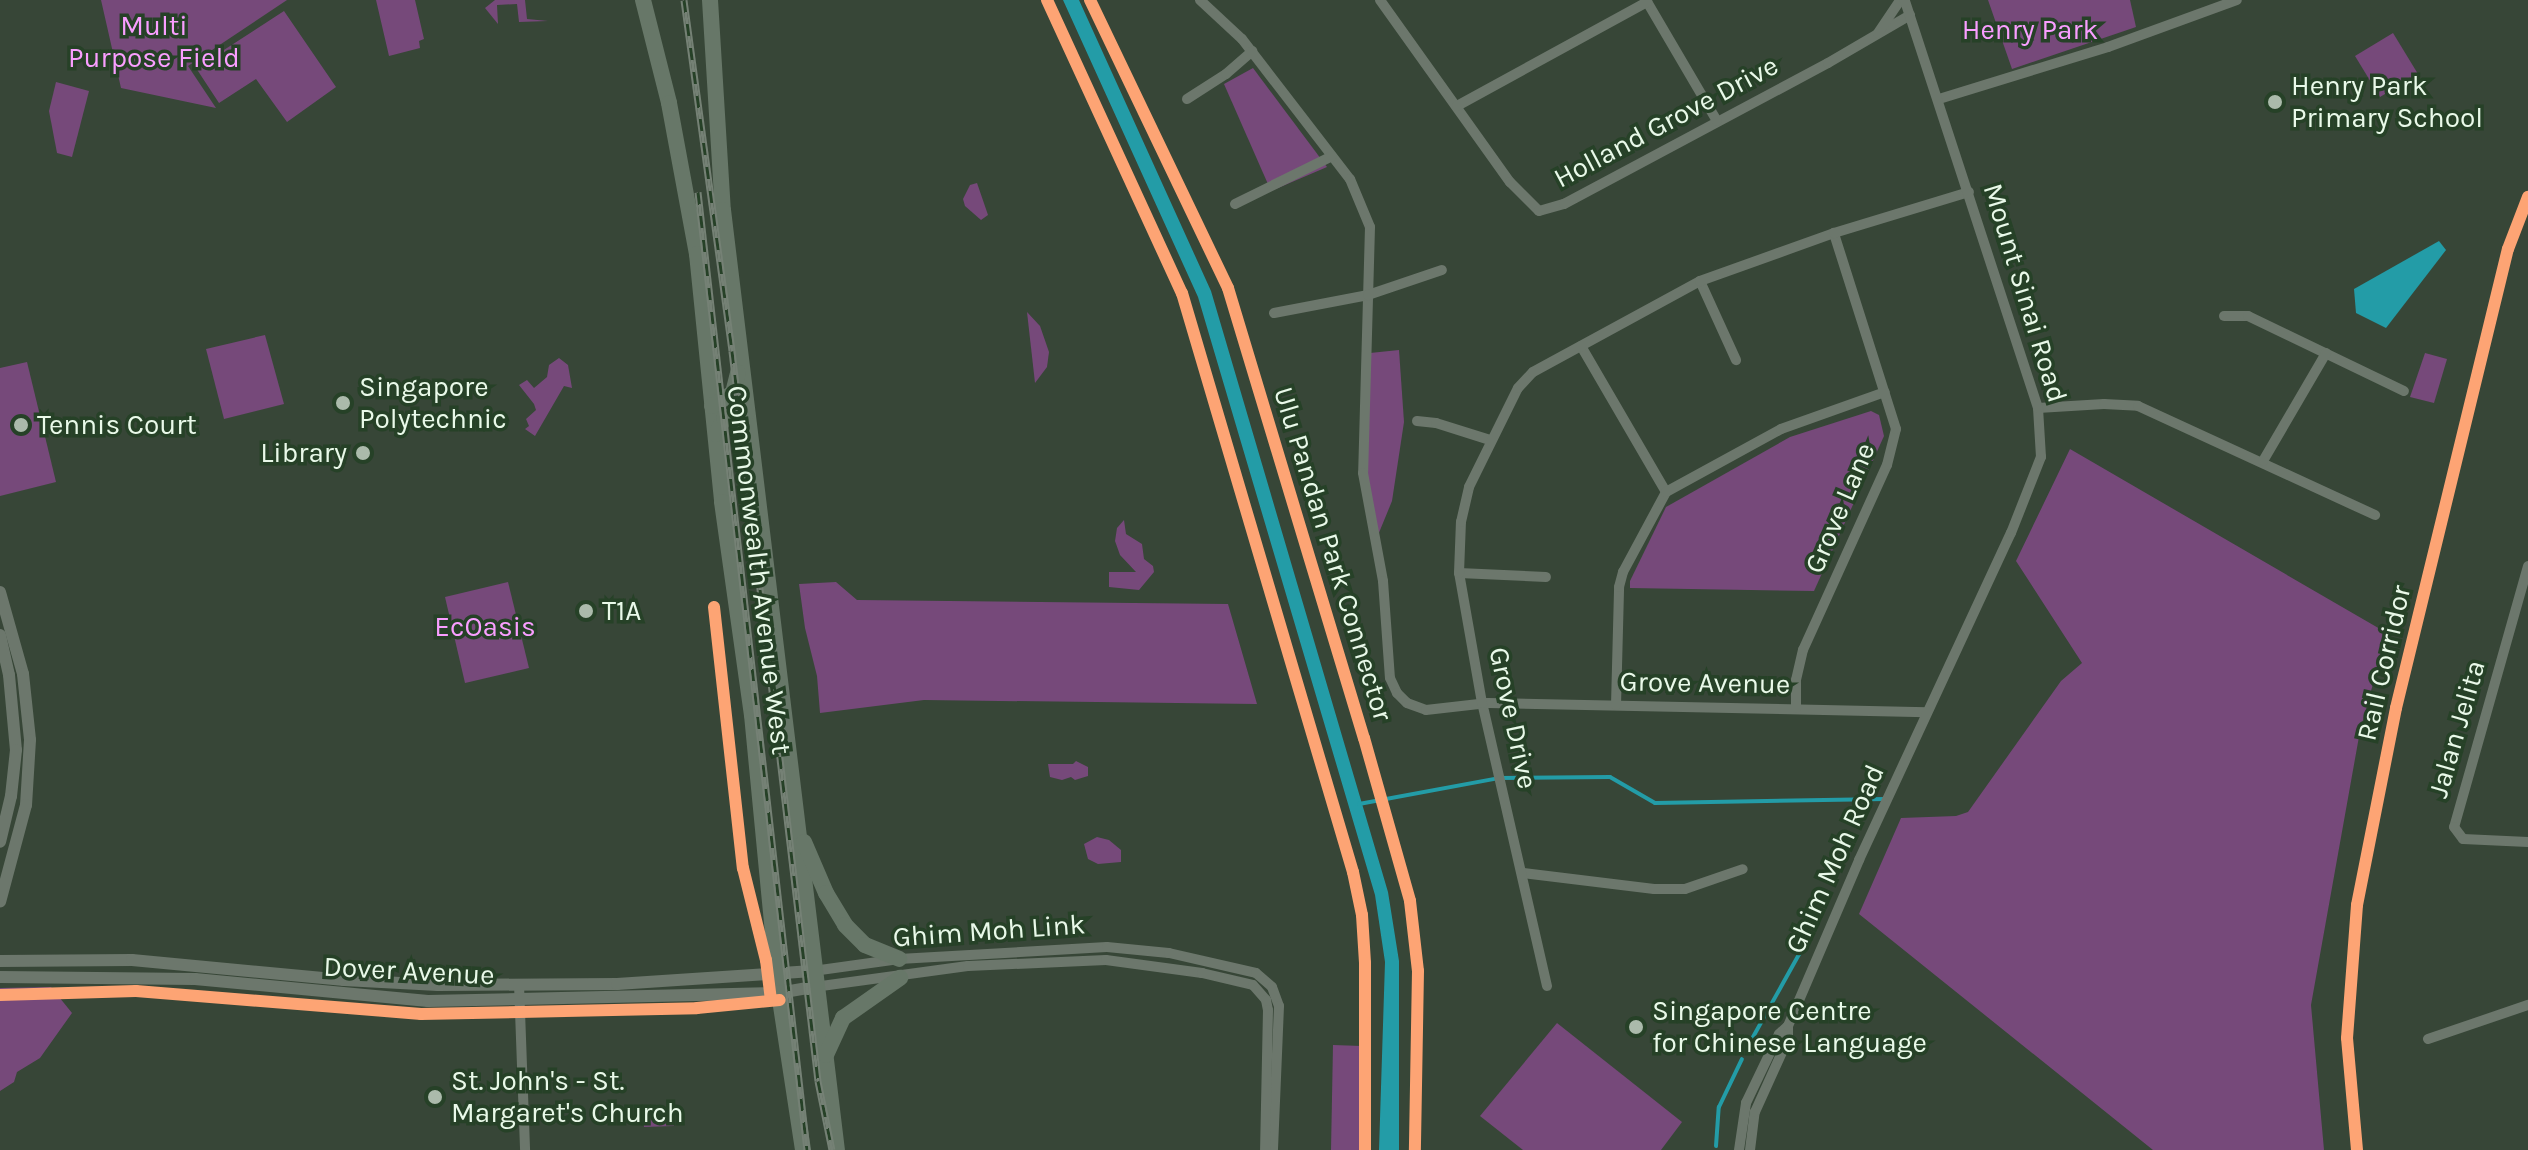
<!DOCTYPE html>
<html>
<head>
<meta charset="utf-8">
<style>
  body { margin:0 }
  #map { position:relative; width:2528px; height:1150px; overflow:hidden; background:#374637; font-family:Karla,sans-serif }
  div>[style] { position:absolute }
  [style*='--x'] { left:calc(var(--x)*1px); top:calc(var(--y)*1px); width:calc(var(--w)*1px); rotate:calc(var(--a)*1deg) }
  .green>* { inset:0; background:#76497a }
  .water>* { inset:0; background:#239ca7 }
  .stream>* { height:4px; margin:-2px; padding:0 2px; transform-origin:2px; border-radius:2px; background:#239ca7 }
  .minor>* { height:10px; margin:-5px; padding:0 5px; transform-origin:5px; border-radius:5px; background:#6c776c }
  .tertiary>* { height:12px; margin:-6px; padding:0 6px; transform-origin:6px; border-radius:6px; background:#6c776c }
  .primary>* { height:16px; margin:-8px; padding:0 8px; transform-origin:8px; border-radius:8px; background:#677768 }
  .rail>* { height:7px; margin-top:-3.5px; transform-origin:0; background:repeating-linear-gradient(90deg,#264127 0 12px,#758175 0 24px); box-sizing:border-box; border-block:2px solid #758175 }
  .cycleway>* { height:12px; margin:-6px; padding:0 6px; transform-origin:6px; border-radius:6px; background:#fda474 }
  .dots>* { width:22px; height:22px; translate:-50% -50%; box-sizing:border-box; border:4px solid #264127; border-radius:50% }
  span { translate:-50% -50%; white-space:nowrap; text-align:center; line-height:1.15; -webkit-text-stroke:7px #264127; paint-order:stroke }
  .park-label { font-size:28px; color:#f99eff }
  .poi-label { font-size:28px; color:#e9f9e9 }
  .left { translate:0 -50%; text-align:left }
  .right { translate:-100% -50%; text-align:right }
  .street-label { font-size:28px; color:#e9f9e9 }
</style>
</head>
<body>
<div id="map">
  <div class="green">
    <i style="clip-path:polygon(101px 0,287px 0,188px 66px,216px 108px,121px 88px)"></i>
    <i style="clip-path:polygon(376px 0,415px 0,424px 39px,419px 41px,420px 48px,389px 56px)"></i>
    <i style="clip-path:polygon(495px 0,525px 0,527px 19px,548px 21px,519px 22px,517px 4px,497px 5px,498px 24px,485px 8px)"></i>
    <i style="clip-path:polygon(1988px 0,2130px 0,2136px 27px,2012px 69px)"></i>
    <i style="clip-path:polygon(284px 11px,336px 87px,287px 122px,256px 79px,219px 103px,196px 68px)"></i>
    <i style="clip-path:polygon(2393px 33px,2418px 74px,2380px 97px,2355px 56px)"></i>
    <i style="clip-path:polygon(1253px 68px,1327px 167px,1271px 191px,1224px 84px)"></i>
    <i style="clip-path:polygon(56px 82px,89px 91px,72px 157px,57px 153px,49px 111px)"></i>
    <i style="clip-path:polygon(977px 183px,988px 215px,981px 220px,965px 206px,963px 199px,970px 185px)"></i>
    <i style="clip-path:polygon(1027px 312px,1040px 326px,1049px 352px,1047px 367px,1035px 383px)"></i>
    <i style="clip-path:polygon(265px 335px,284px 404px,224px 419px,206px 349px)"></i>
    <i style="clip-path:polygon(1399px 350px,1404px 422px,1392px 501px,1376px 540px,1363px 473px,1370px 353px)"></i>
    <i style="clip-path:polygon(2425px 353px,2447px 359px,2434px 403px,2410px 397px)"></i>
    <i style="clip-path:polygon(559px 358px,568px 365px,572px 388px,564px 386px,535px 436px,525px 429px,529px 426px,526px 419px,536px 410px,534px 404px,519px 385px,527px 380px,534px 388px,547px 377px,549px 365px)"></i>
    <i style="clip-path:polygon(27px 362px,56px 482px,0 496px,0 368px)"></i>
    <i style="clip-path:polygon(1871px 411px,1879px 415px,1884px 436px,1814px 591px,1630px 588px,1630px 581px,1666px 507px,1790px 437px)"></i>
    <i style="clip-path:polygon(2070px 449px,2387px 633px,2360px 731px,2311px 1005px,2324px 1150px,2153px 1150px,1859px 914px,1901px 818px,1956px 816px,1968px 812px,2061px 681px,2082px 663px,2016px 561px)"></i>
    <i style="clip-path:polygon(1124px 520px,1126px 534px,1142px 544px,1144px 559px,1153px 566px,1154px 572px,1139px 590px,1109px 587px,1109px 572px,1136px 572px,1120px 555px,1115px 541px,1117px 528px)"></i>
    <i style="clip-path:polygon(508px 582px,529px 668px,465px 683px,445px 597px)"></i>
    <i style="clip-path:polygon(836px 582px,857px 600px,1228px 604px,1257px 704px,924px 700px,820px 713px,817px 676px,805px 628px,799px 584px)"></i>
    <i style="clip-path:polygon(1076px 761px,1088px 767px,1088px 776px,1075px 780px,1071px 777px,1062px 780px,1050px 777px,1048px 764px,1073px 764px)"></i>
    <i style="clip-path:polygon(1097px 837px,1109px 840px,1121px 850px,1121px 862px,1098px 864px,1088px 859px,1084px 844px)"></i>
    <i style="clip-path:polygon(51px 987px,72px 1013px,40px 1058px,17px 1072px,14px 1082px,0 1091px,0 988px)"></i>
    <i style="clip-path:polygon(1557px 1023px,1682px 1122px,1661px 1150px,1523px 1150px,1480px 1116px)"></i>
    <i style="clip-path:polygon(1333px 1045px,1362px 1046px,1360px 1150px,1331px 1150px)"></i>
    <i style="clip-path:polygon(673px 1107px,674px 1126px,644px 1127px,643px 1109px)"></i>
  </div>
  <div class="water">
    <i style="clip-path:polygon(1063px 0,1079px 0,1211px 291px,1388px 892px,1399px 961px,1399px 1150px,1379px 1150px,1385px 962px,1375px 895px,1198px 297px)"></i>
    <i style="clip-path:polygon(2439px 241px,2446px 250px,2386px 328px,2356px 313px,2354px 289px)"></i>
  </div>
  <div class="stream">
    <i style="--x:1359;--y:804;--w:142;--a:-10.5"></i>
    <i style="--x:1499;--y:778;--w:111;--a:-0.5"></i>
    <i style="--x:1610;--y:777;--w:52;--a:30"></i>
    <i style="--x:1655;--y:803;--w:230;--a:-1"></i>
    <i style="--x:1748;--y:1046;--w:129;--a:-60.9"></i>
    <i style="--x:1716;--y:1146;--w:39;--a:-86"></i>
    <i style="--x:1719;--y:1107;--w:53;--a:-64.4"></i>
  </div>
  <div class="minor">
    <i style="--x:1200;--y:0;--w:57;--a:42.9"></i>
    <i style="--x:1242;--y:39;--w:177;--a:52.4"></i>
    <i style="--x:1350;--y:179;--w:52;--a:67.4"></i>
    <i style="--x:1370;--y:227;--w:246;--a:91.6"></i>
    <i style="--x:1363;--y:473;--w:110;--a:79.5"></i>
    <i style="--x:1383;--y:581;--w:97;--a:85.9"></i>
    <i style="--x:1390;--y:678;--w:17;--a:65"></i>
    <i style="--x:1397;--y:693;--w:14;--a:45"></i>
    <i style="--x:1407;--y:703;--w:20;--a:20"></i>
    <i style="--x:1426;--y:710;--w:62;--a:-6.4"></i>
    <i style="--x:1488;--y:703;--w:439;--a:1.2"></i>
    <i style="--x:1380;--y:0;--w:224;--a:54.5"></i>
    <i style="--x:1510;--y:182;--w:41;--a:45"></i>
    <i style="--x:1539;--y:211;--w:26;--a:-16"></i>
    <i style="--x:1564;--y:204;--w:299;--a:-28.1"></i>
    <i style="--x:1828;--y:63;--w:95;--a:-30.3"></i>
    <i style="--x:1646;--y:0;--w:140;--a:59.6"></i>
    <i style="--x:1878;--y:33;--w:40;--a:-56"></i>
    <i style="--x:1187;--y:99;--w:46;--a:-32.7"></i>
    <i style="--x:1226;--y:74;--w:35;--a:-41"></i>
    <i style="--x:1939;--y:99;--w:177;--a:-17.1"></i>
    <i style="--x:2108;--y:47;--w:137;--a:-20"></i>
    <i style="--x:1457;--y:106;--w:217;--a:-28.7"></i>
    <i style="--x:1235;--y:204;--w:108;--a:-26.3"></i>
    <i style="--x:1700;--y:281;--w:87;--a:65.5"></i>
    <i style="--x:1274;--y:313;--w:96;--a:-10.8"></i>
    <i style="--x:1368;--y:295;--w:78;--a:-18.7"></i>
    <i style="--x:2224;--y:316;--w:24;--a:0"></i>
    <i style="--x:2248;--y:316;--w:173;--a:25.7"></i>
    <i style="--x:1581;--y:346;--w:169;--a:59.8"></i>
    <i style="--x:2038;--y:408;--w:66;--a:-3.5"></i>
    <i style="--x:2104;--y:404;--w:34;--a:3"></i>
    <i style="--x:2138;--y:406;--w:261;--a:24.7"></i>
    <i style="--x:1417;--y:421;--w:19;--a:6"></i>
    <i style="--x:1436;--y:423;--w:57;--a:17.5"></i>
    <i style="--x:2263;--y:461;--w:125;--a:-59.7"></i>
    <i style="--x:2528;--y:566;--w:271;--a:105.8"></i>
    <i style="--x:2454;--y:827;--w:15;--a:53"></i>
    <i style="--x:2463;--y:839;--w:65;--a:2.6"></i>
    <i style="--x:1459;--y:573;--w:87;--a:2.6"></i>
    <i style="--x:1616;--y:705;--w:118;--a:-88.5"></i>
    <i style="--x:1619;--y:587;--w:16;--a:-75"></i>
    <i style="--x:1623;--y:572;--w:91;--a:-61.7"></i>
    <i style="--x:1666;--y:492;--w:131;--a:-28.7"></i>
    <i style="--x:1781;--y:429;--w:110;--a:-19.6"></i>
    <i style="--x:1796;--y:708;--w:28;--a:-90"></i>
    <i style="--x:1796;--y:680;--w:31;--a:-77"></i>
    <i style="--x:1803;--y:650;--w:203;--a:-65.6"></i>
    <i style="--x:1887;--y:465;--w:37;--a:-76"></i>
    <i style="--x:1896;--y:429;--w:206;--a:-107.6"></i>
    <i style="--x:1523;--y:873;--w:132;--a:7"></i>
    <i style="--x:1654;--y:889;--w:31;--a:0"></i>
    <i style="--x:1685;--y:889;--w:61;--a:-19"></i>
    <i style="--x:813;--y:971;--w:87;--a:-7.9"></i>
    <i style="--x:899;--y:959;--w:208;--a:-3.3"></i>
    <i style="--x:1107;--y:947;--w:62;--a:5.5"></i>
    <i style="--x:1169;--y:953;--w:89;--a:12.9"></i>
    <i style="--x:1256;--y:973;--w:21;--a:41"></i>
    <i style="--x:1272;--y:987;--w:20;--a:70"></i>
    <i style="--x:1279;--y:1006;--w:144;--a:92.4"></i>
    <i style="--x:519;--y:984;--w:166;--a:87.9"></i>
    <i style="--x:1547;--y:986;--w:290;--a:-102.9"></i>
    <i style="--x:1482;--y:703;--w:132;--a:-100"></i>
    <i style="--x:1459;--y:573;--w:51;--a:-87.8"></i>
    <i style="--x:1461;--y:522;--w:36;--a:-77"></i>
    <i style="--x:1469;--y:487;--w:110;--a:-63.7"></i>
    <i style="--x:1518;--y:388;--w:22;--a:-47"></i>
    <i style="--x:1533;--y:372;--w:190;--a:-28.6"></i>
    <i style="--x:1700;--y:281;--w:142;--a:-19.7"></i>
    <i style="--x:1834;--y:233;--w:141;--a:-16.9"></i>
    <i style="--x:814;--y:987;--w:155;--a:-7.8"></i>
    <i style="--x:968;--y:966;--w:138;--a:-2.5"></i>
    <i style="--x:1106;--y:960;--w:97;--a:7.7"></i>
    <i style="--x:1202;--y:973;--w:52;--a:13.2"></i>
    <i style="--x:1253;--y:985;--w:20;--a:49"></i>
    <i style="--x:1266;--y:1000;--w:10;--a:79"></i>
    <i style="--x:1268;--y:1010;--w:140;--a:91.2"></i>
    <i style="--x:2428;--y:1039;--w:106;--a:-18.8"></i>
    <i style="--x:1739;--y:1150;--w:48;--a:-81.5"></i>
    <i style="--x:1746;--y:1103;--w:76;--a:-64.4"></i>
    <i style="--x:1779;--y:1034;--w:12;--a:-42"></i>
    <i style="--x:1750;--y:1150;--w:38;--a:-83"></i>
    <i style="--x:1755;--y:1112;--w:80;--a:-65.7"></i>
    <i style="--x:1788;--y:1039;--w:13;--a:-90"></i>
    <i style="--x:1788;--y:1026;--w:181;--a:-66.8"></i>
    <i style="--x:1859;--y:860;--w:361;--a:-65.1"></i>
    <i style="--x:2011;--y:533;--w:82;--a:-68.5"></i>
    <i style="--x:2041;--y:457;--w:49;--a:-93.5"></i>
    <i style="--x:2038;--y:408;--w:429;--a:-108.1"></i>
  </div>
  <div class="tertiary">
    <i style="--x:0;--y:592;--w:85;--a:74.3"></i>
    <i style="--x:23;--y:674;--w:66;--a:83.9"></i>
    <i style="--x:30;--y:740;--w:65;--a:93.5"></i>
    <i style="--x:26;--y:805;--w:100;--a:105"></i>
    <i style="--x:0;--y:635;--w:41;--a:77.3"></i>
    <i style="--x:9;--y:675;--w:75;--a:84.7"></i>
    <i style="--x:16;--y:750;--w:46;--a:96.2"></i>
    <i style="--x:11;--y:796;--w:47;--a:103.4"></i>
    <i style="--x:0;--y:961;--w:132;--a:-0.4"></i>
    <i style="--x:132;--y:960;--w:213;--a:5.4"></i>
    <i style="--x:344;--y:980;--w:94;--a:3"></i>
    <i style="--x:438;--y:985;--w:179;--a:-0.3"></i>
    <i style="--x:617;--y:984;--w:196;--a:-3.8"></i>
    <i style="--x:0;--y:977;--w:195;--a:0.6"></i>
    <i style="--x:195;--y:979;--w:234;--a:5.4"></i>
    <i style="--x:428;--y:1001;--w:351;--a:-1.3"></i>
    <i style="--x:779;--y:993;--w:36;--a:-10"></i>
  </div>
  <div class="primary">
    <i style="--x:643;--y:0;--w:106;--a:75.8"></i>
    <i style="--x:669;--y:103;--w:154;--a:79.5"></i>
    <i style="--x:697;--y:254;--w:249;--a:84.2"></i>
    <i style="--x:722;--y:502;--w:215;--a:82"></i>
    <i style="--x:752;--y:715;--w:279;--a:84.5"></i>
    <i style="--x:779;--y:993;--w:159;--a:81.3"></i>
    <i style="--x:710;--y:0;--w:210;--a:86.5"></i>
    <i style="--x:723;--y:210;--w:947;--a:83.09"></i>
    <i style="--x:712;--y:406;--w:25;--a:-32"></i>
    <i style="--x:733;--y:393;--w:21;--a:-76"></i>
    <i style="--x:716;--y:434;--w:18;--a:-63"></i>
    <i style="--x:724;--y:418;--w:24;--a:-15"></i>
    <i style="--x:804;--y:842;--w:56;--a:66.7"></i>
    <i style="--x:826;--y:893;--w:37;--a:59"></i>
    <i style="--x:845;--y:925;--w:28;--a:45"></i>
    <i style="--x:865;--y:945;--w:37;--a:22"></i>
    <i style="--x:826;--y:1055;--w:41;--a:-65.3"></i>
    <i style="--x:843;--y:1018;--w:70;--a:-35.1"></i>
  </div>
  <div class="rail">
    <i style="--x:684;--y:0;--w:354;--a:82.2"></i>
    <i style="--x:732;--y:351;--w:735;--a:83.28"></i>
    <i style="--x:818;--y:1081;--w:70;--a:78.5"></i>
    <i style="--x:698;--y:192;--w:964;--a:83.51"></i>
  </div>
  <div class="cycleway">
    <i style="--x:1047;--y:0;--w:323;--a:65.3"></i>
    <i style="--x:1182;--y:293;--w:604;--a:73.55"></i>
    <i style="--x:1353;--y:872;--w:44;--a:78.2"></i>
    <i style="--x:1362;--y:915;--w:48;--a:86.4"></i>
    <i style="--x:1365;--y:963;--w:187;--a:90"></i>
    <i style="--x:1090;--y:0;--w:319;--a:64.4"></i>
    <i style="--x:1228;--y:288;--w:470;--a:73.2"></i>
    <i style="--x:1364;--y:738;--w:169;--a:74.2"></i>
    <i style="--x:1410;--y:901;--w:70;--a:83.5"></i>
    <i style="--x:1418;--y:971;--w:179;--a:91"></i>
    <i style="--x:714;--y:607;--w:263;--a:83.7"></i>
    <i style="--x:743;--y:868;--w:95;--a:76"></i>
    <i style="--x:766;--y:960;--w:40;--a:82.9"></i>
    <i style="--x:0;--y:995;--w:136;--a:-1.7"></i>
    <i style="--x:136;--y:991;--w:286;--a:4.6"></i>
    <i style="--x:421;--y:1014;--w:276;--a:-1.2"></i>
    <i style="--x:697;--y:1008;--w:83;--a:-5.5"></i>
    <i style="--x:2357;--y:1150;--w:112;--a:-95.1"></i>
    <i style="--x:2347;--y:1038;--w:133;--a:-85.7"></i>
    <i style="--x:2357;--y:905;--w:201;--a:-78.8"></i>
    <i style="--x:2396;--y:708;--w:472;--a:-76.3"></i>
    <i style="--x:2508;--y:249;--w:56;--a:-69"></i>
  </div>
  <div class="dots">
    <i style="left:2275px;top:102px;background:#abbaab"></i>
    <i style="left:343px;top:403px;background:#abbaab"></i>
    <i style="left:21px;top:425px;background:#abbaab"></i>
    <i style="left:363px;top:453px;background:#abbaab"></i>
    <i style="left:586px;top:611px;background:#abbaab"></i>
    <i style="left:1636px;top:1027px;background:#abbaab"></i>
    <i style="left:435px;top:1097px;background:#abbaab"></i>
  </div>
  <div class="park-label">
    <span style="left:154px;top:42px">Multi<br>Purpose Field</span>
    <span style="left:2030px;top:30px">Henry Park</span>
    <span style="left:485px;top:627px">EcOasis</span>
  </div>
  <div class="poi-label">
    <span class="left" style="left:2291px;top:102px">Henry Park<br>Primary School</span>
    <span class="left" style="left:359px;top:403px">Singapore<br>Polytechnic</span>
    <span class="left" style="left:37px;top:425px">Tennis Court</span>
    <span class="right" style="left:347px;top:453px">Library</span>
    <span class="left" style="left:602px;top:611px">T1A</span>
    <span class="left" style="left:1652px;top:1027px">Singapore Centre<br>for Chinese Language</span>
    <span class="left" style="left:451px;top:1097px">St. John's - St.<br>Margaret's Church</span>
  </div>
  <div class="street-label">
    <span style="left:1666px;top:122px;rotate:-28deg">Holland Grove Drive</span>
    <span style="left:2025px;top:293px;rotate:73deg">Mount Sinai Road</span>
    <span style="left:1840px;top:508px;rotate:-67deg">Grove Lane</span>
    <span style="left:1333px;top:554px;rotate:73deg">Ulu Pandan Park Connector</span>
    <span style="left:759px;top:570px;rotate:83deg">Commonwealth Avenue West</span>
    <span style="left:2384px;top:663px;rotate:-77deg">Rail Corridor</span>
    <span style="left:1705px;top:683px;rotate:1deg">Grove Avenue</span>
    <span style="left:1513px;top:718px;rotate:78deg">Grove Drive</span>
    <span style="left:2457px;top:729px;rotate:-74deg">Jalan Jelita</span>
    <span style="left:1835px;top:859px;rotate:-66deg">Ghim Moh Road</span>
    <span style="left:989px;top:931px;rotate:-4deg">Ghim Moh Link</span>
    <span style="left:409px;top:971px;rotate:3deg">Dover Avenue</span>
  </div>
</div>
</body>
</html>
